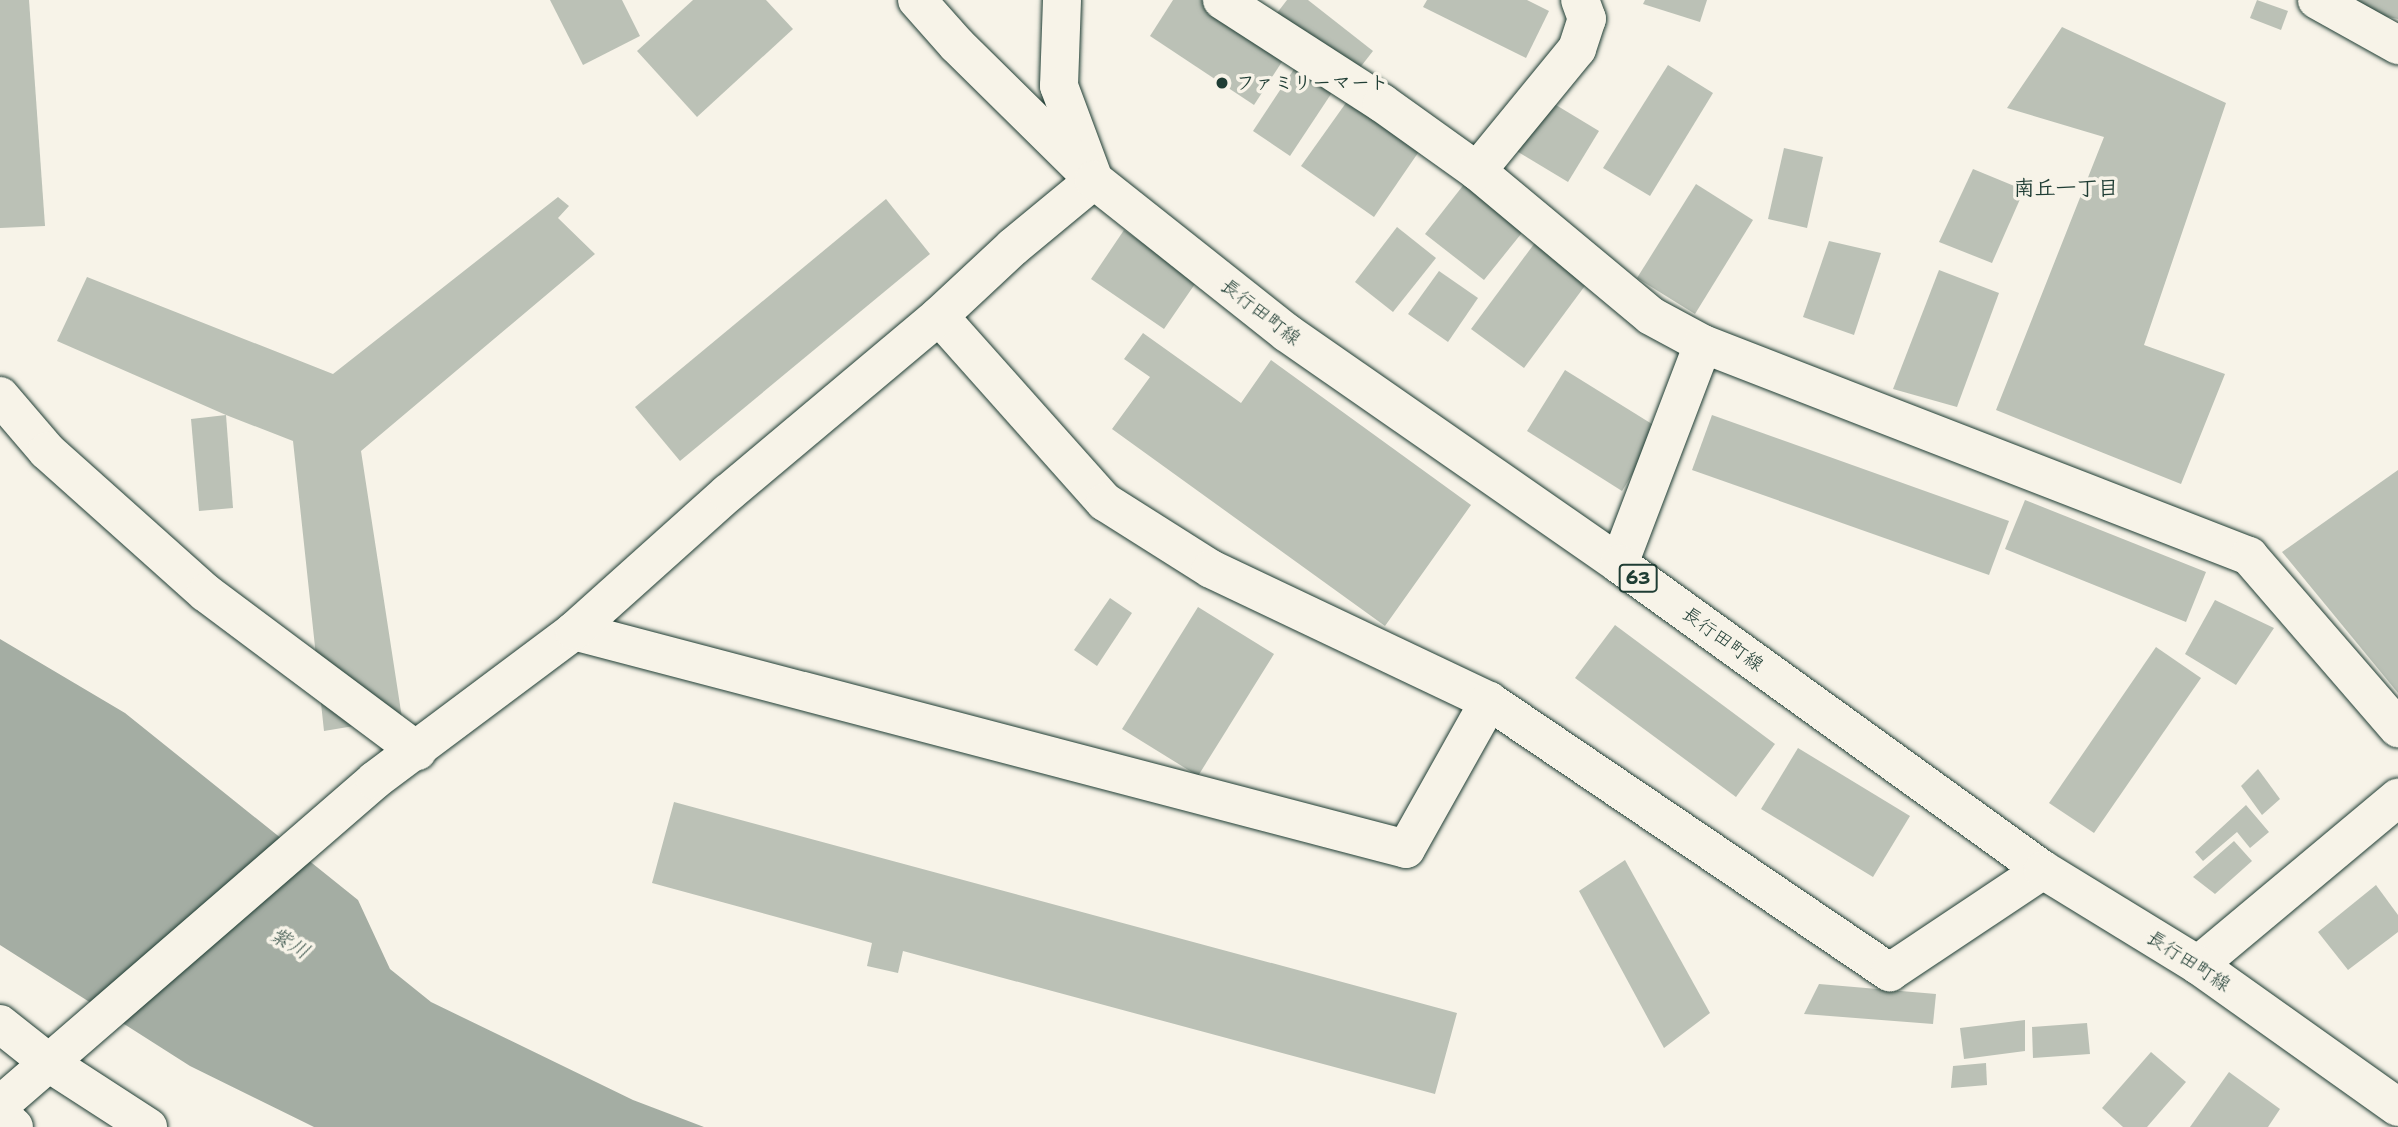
<!DOCTYPE html>
<html>
<head>
<meta charset="utf-8">
<style>
  body { margin:0 }
  #map { position:relative; width:2398px; height:1127px; overflow:hidden; background:#f7f3e8; font-family:"Shantell Sans","Klee One",sans-serif }
  div>[style] { position:absolute }
  [style*='--x'] { left:calc(var(--x)*1px); top:calc(var(--y)*1px); width:calc(var(--w)*1px); rotate:calc(var(--a)*1deg) }
  .water>* { inset:0; background:#a4ada3 }
  .building>* { inset:0; background:#bbc1b6 }
  .roads { filter:drop-shadow(0 0 2px #1f3d34) drop-shadow(0 0 2px #1f3d34) }
  .street>* { height:38px; margin:-19px; padding:0 19px; transform-origin:19px; border-radius:19px; background:#f7f3e8 }
  .secondary>* { height:38px; margin:-19px; padding:0 19px; transform-origin:19px; border-radius:19px; background:#f7f3e8 }
  .primary>* { height:38px; margin:-19px; padding:0 19px; transform-origin:19px; border-radius:19px; background:#f7f3e8 }
  .dots>* { width:19px; height:19px; translate:-50% -50%; box-sizing:border-box; border:4px solid #f7f3e8; border-radius:50% }
  span { translate:-50% -50%; white-space:nowrap; text-align:center; line-height:1.15; -webkit-text-stroke:7px #f7f3e8; paint-order:stroke }
  .shield-label span { padding:2px 5px; background:#f7f3e8; border:2px solid; border-radius:5px; -webkit-text-stroke-width:0 }
  .shield-label { font-size:18px; color:#1f3d34; font-weight:700 }
  .poi-label { font-size:19px; color:#1f3d34; font-weight:700 }
  .left { translate:0 -50%; text-align:left }
  .street-label { font-size:19px; color:#1f3d34 }
  .neighbourhood-label { font-size:21px; color:#1f3d34; font-weight:700 }
  .water-label { font-size:21px; color:#405950; font-style:italic }
</style>
</head>
<body>
<div id="map">
  <div class="water">
    <i style="clip-path:polygon(0 639px,125px 713px,358px 900px,390px 969px,431px 1002px,633px 1100px,704px 1127px,314px 1127px,190px 1066px,0 945px)"></i>
  </div>
  <div class="building">
    <i style="clip-path:polygon(0 0,29px 0,45px 226px,0 228px)"></i>
    <i style="clip-path:polygon(550px 0,622px 0,640px 36px,583px 65px)"></i>
    <i style="clip-path:polygon(693px 0,766px 0,793px 29px,697px 117px,637px 51px)"></i>
    <i style="clip-path:polygon(1173px 0,1205px 0,1287px 54px,1254px 105px,1150px 36px)"></i>
    <i style="clip-path:polygon(1287px 0,1308px 0,1373px 51px,1355px 74px,1277px 13px)"></i>
    <i style="clip-path:polygon(1427px 0,1527px 0,1549px 11px,1526px 58px,1423px 7px)"></i>
    <i style="clip-path:polygon(1645px 0,1707px 0,1700px 22px,1643px 4px)"></i>
    <i style="clip-path:polygon(2257px 0,2288px 11px,2281px 30px,2250px 18px)"></i>
    <i style="clip-path:polygon(2355px 0,2398px 0,2398px 19px,2353px 10px)"></i>
    <i style="clip-path:polygon(2062px 27px,2226px 103px,2144px 345px,2225px 374px,2181px 484px,1996px 410px,2104px 137px,2007px 108px)"></i>
    <i style="clip-path:polygon(1298px 63px,1335px 88px,1290px 156px,1253px 131px)"></i>
    <i style="clip-path:polygon(1668px 65px,1713px 93px,1650px 196px,1603px 168px)"></i>
    <i style="clip-path:polygon(1546px 99px,1599px 131px,1568px 182px,1515px 150px)"></i>
    <i style="clip-path:polygon(1348px 100px,1420px 150px,1374px 217px,1301px 166px)"></i>
    <i style="clip-path:polygon(1784px 148px,1823px 157px,1807px 228px,1768px 219px)"></i>
    <i style="clip-path:polygon(1973px 169px,2024px 190px,1992px 263px,1939px 242px)"></i>
    <i style="clip-path:polygon(1465px 183px,1525px 229px,1484px 280px,1425px 234px)"></i>
    <i style="clip-path:polygon(1696px 184px,1753px 220px,1695px 314px,1637px 278px)"></i>
    <i style="clip-path:polygon(558px 197px,569px 206px,558px 218px,595px 254px,361px 451px,402px 718px,324px 731px,293px 441px,226px 415px,57px 341px,87px 277px,333px 374px)"></i>
    <i style="clip-path:polygon(886px 199px,930px 254px,680px 461px,635px 407px)"></i>
    <i style="clip-path:polygon(1397px 227px,1436px 258px,1393px 312px,1355px 282px)"></i>
    <i style="clip-path:polygon(1124px 230px,1197px 281px,1164px 329px,1091px 279px)"></i>
    <i style="clip-path:polygon(1537px 240px,1590px 279px,1524px 368px,1471px 329px)"></i>
    <i style="clip-path:polygon(1829px 241px,1881px 253px,1854px 335px,1803px 317px)"></i>
    <i style="clip-path:polygon(1939px 270px,1999px 293px,1957px 407px,1893px 389px)"></i>
    <i style="clip-path:polygon(1439px 271px,1478px 298px,1448px 342px,1408px 314px)"></i>
    <i style="clip-path:polygon(1143px 333px,1241px 403px,1271px 360px,1471px 505px,1385px 626px,1112px 429px,1150px 377px,1124px 359px)"></i>
    <i style="clip-path:polygon(1565px 370px,1660px 429px,1622px 491px,1527px 431px)"></i>
    <i style="clip-path:polygon(226px 415px,233px 508px,199px 511px,191px 419px)"></i>
    <i style="clip-path:polygon(1712px 415px,2009px 521px,1989px 575px,1692px 470px)"></i>
    <i style="clip-path:polygon(2398px 470px,2398px 693px,2282px 552px)"></i>
    <i style="clip-path:polygon(2025px 500px,2206px 572px,2186px 622px,2005px 549px)"></i>
    <i style="clip-path:polygon(1110px 598px,1132px 613px,1097px 666px,1074px 650px)"></i>
    <i style="clip-path:polygon(2215px 600px,2274px 628px,2236px 685px,2185px 654px)"></i>
    <i style="clip-path:polygon(1198px 607px,1274px 654px,1198px 776px,1122px 729px)"></i>
    <i style="clip-path:polygon(1615px 625px,1775px 744px,1736px 797px,1575px 678px)"></i>
    <i style="clip-path:polygon(2156px 647px,2201px 678px,2094px 833px,2049px 803px)"></i>
    <i style="clip-path:polygon(1798px 748px,1910px 816px,1873px 877px,1761px 809px)"></i>
    <i style="clip-path:polygon(2258px 769px,2280px 799px,2262px 815px,2241px 786px)"></i>
    <i style="clip-path:polygon(674px 802px,1457px 1013px,1435px 1094px,903px 951px,898px 973px,867px 966px,872px 943px,652px 883px)"></i>
    <i style="clip-path:polygon(2246px 805px,2269px 832px,2250px 848px,2237px 832px,2203px 861px,2195px 852px)"></i>
    <i style="clip-path:polygon(2234px 841px,2252px 861px,2215px 894px,2193px 877px)"></i>
    <i style="clip-path:polygon(1625px 860px,1710px 1013px,1664px 1048px,1579px 891px)"></i>
    <i style="clip-path:polygon(2376px 885px,2398px 915px,2398px 932px,2348px 970px,2318px 932px)"></i>
    <i style="clip-path:polygon(1819px 984px,1936px 994px,1933px 1024px,1804px 1014px)"></i>
    <i style="clip-path:polygon(2025px 1020px,2025px 1051px,1964px 1059px,1960px 1028px)"></i>
    <i style="clip-path:polygon(2087px 1023px,2090px 1054px,2033px 1058px,2032px 1027px)"></i>
    <i style="clip-path:polygon(2151px 1052px,2186px 1082px,2147px 1127px,2123px 1127px,2102px 1108px)"></i>
    <i style="clip-path:polygon(1986px 1063px,1987px 1085px,1951px 1088px,1953px 1066px)"></i>
    <i style="clip-path:polygon(2229px 1072px,2280px 1109px,2268px 1127px,2190px 1127px)"></i>
  </div>
  <div class="roads">
    <div class="street">
      <i style="--x:1062;--y:0;--w:86;--a:92"></i>
      <i style="--x:1059;--y:86;--w:100;--a:69.6"></i>
      <i style="--x:1222;--y:0;--w:190;--a:32.8"></i>
      <i style="--x:1382;--y:103;--w:117;--a:35.6"></i>
      <i style="--x:1477;--y:171;--w:226;--a:39.8"></i>
      <i style="--x:1651;--y:316;--w:59;--a:28.3"></i>
      <i style="--x:1703;--y:344;--w:586;--a:21.22"></i>
      <i style="--x:2249;--y:556;--w:228;--a:49.1"></i>
      <i style="--x:2317;--y:0;--w:93;--a:29.1"></i>
      <i style="--x:1477;--y:171;--w:158;--a:-50.7"></i>
      <i style="--x:1577;--y:49;--w:32;--a:-72"></i>
      <i style="--x:1587;--y:19;--w:20;--a:-110"></i>
      <i style="--x:939;--y:316;--w:249;--a:48.3"></i>
      <i style="--x:1105;--y:502;--w:125;--a:32.3"></i>
      <i style="--x:1211;--y:569;--w:308;--a:25.4"></i>
      <i style="--x:1489;--y:701;--w:484;--a:34.1"></i>
      <i style="--x:1890;--y:972;--w:184;--a:-33.7"></i>
      <i style="--x:0;--y:396;--w:72;--a:49.5"></i>
      <i style="--x:47;--y:451;--w:213;--a:41.8"></i>
      <i style="--x:206;--y:593;--w:264;--a:36.8"></i>
      <i style="--x:1619;--y:564;--w:235;--a:-69.1"></i>
      <i style="--x:574;--y:631;--w:860;--a:14.68"></i>
      <i style="--x:1406;--y:849;--w:170;--a:-60.7"></i>
      <i style="--x:2198;--y:965;--w:261;--a:-39.9"></i>
      <i style="--x:0;--y:1114;--w:19;--a:43"></i>
    </div>
    <div class="secondary">
      <i style="--x:0;--y:1024;--w:63;--a:38.5"></i>
      <i style="--x:49;--y:1063;--w:118;--a:32.9"></i>
      <i style="--x:0;--y:1105;--w:496;--a:-40.9"></i>
      <i style="--x:375;--y:780;--w:249;--a:-36.8"></i>
      <i style="--x:574;--y:631;--w:207;--a:-41.9"></i>
      <i style="--x:728;--y:493;--w:275;--a:-40"></i>
      <i style="--x:939;--y:316;--w:101;--a:-43"></i>
      <i style="--x:1013;--y:247;--w:105;--a:-39.6"></i>
    </div>
    <div class="primary">
      <i style="--x:917;--y:0;--w:60;--a:48.4"></i>
      <i style="--x:957;--y:45;--w:192;--a:44.6"></i>
      <i style="--x:1094;--y:180;--w:246;--a:38.4"></i>
      <i style="--x:1287;--y:333;--w:404;--a:34.8"></i>
      <i style="--x:1619;--y:564;--w:523;--a:35.82"></i>
      <i style="--x:2043;--y:870;--w:182;--a:31.5"></i>
      <i style="--x:2198;--y:965;--w:245;--a:35.4"></i>
    </div>
  </div>
  <div class="dots">
    <i style="left:1222px;top:83px;background:#1f3d34"></i>
  </div>
  <div class="shield-label">
    <span style="left:1638px;top:578px">63</span>
  </div>
  <div class="poi-label">
    <span class="left" style="left:1236px;top:83px">ファミリーマート</span>
  </div>
  <div class="street-label">
    <span style="left:1261px;top:312px;rotate:38deg">長行田町線</span>
    <span style="left:1723px;top:639px;rotate:36deg">長行田町線</span>
    <span style="left:2189px;top:961px;rotate:33deg">長行田町線</span>
  </div>
  <div class="neighbourhood-label">
    <span style="left:2066px;top:188px">南丘一丁目</span>
  </div>
  <div class="water-label">
    <span style="left:290px;top:943px;rotate:31deg">紫川</span>
  </div>
</div>
</body>
</html>
